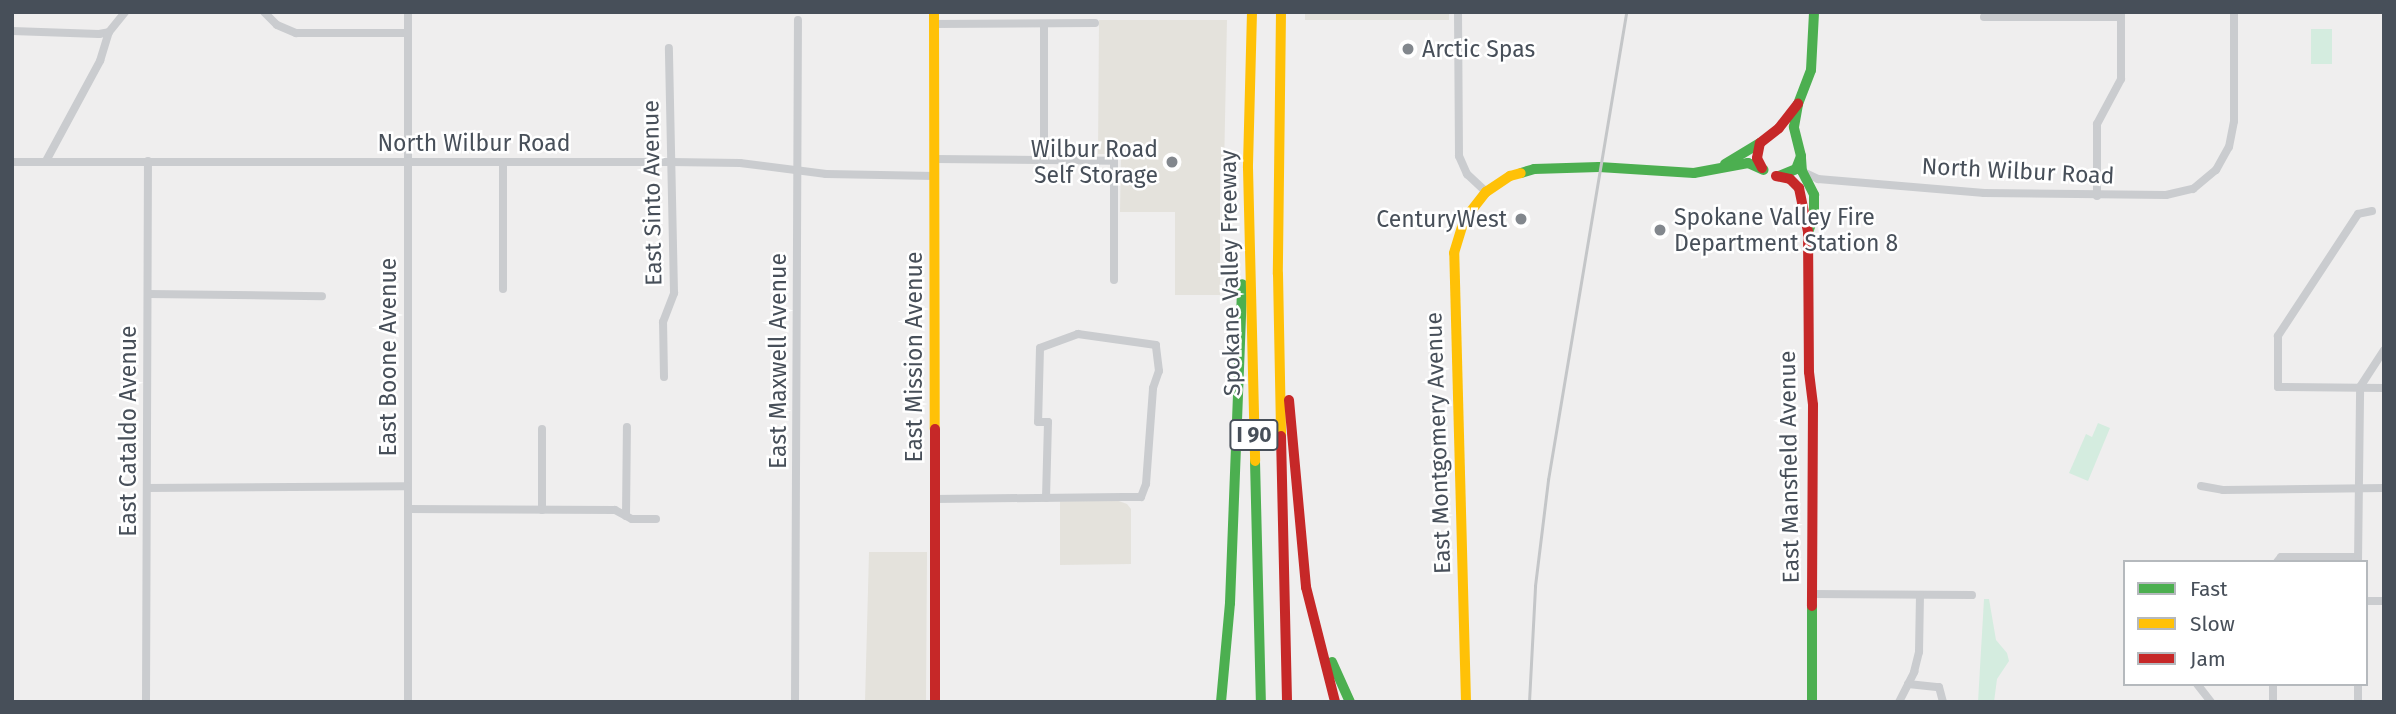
<!DOCTYPE html>
<html>
<head>
<meta charset="utf-8">
<style>
  body { margin:0 }
  #map { position:relative; width:2396px; height:714px; overflow:hidden; background:#efeeee; font-family:"Fira Sans",sans-serif }
  div>[style] { position:absolute }
  [style*='--x'] { left:calc(var(--x)*1px); top:calc(var(--y)*1px); width:calc(var(--w)*1px); rotate:calc(var(--a)*1deg) }
  .commercial>* { inset:0; background:#e4e2dc }
  .green>* { inset:0; background:#d4ecdf }
  .street>* { height:8px; margin:-4px; padding:0 4px; transform-origin:4px; border-radius:4px; background:#cacccf }
  .fast>* { height:10px; margin:-5px; padding:0 5px; transform-origin:5px; border-radius:5px; background:#4caf50 }
  .slow>* { height:10px; margin:-5px; padding:0 5px; transform-origin:5px; border-radius:5px; background:#ffc107 }
  .jam>* { height:10px; margin:-5px; padding:0 5px; transform-origin:5px; border-radius:5px; background:#c62828 }
  .rail>* { height:2.5px; margin:-1.25px; padding:0 1.25px; transform-origin:1.25px; border-radius:1.25px; background:#c4c6c8 }
  .dots>* { width:19px; height:19px; translate:-50% -50%; box-sizing:border-box; border:4px solid #fff; border-radius:50% }
  span { translate:-50% -50%; white-space:nowrap; text-align:center; line-height:1.15; -webkit-text-stroke:5px #fff; paint-order:stroke }
  .shield-label span { padding:2px 5px; background:#fff; border:2px solid; border-radius:5px; -webkit-text-stroke-width:0 }
  .shield-label { font-size:21px; color:#474f59; font-weight:700 }
  .poi-label { font-size:23px; color:#474f59 }
  .left { translate:0 -50%; text-align:left }
  .right { translate:-100% -50%; text-align:right }
  .street-label { font-size:23px; color:#474f59 }
  .frame { position:absolute; inset:0; border:14px solid #474f59; pointer-events:none }
  .legend { position:absolute; left:2123px; top:560px; width:245px; height:126px; box-sizing:border-box; background:#fff; border:2px solid #b5b9bd; margin:0; padding:9px 12px; list-style:none; font-size:21px; color:#474f59 }
  .legend li { display:flex; align-items:center; gap:14px; height:35px }
  .legend b { width:35px; border:2px solid #b5b9bd }
</style>
</head>
<body>
<div id="map">
  <div class="commercial">
    <i style="clip-path:polygon(1305px 12px,1449px 12px,1449px 20px,1305px 20px)"></i>
    <i style="clip-path:polygon(1099px 20px,1227px 20px,1224px 170px,1220px 170px,1220px 295px,1175px 295px,1175px 212px,1120px 212px,1121px 154px,1098px 154px)"></i>
    <i style="clip-path:polygon(1060px 500px,1116px 500px,1127px 504px,1131px 509px,1131px 564px,1060px 565px)"></i>
    <i style="clip-path:polygon(869px 552px,927px 552px,926px 702px,865px 702px)"></i>
  </div>
  <div class="green">
    <i style="clip-path:polygon(2311px 29px,2332px 29px,2332px 64px,2311px 64px)"></i>
    <i style="clip-path:polygon(2098px 423px,2110px 428px,2088px 481px,2069px 473px,2086px 434px,2092px 437px)"></i>
    <i style="clip-path:polygon(1984px 599px,1989px 599px,1996px 640px,2007px 653px,2009px 661px,1997px 679px,1994px 702px,1978px 702px)"></i>
  </div>
  <div class="street">
    <i style="--x:264;--y:12;--w:18;--a:45"></i>
    <i style="--x:277;--y:25;--w:21;--a:23"></i>
    <i style="--x:296;--y:33;--w:112;--a:0"></i>
    <i style="--x:408;--y:12;--w:690;--a:90"></i>
    <i style="--x:1458;--y:12;--w:144;--a:89.6"></i>
    <i style="--x:1459;--y:156;--w:20;--a:66"></i>
    <i style="--x:1467;--y:174;--w:26;--a:43"></i>
    <i style="--x:1984;--y:17;--w:137;--a:0"></i>
    <i style="--x:934;--y:24;--w:161;--a:-0.4"></i>
    <i style="--x:12;--y:31;--w:87;--a:2"></i>
    <i style="--x:99;--y:34;--w:10;--a:-11"></i>
    <i style="--x:109;--y:32;--w:26;--a:-51"></i>
    <i style="--x:935;--y:159;--w:179;--a:0.6"></i>
    <i style="--x:1114;--y:161;--w:119;--a:90"></i>
    <i style="--x:1044;--y:159;--w:135;--a:-90"></i>
    <i style="--x:46;--y:161;--w:114;--a:-61.6"></i>
    <i style="--x:100;--y:61;--w:30;--a:-73"></i>
    <i style="--x:12;--y:162;--w:659;--a:0"></i>
    <i style="--x:671;--y:162;--w:69;--a:0.8"></i>
    <i style="--x:740;--y:163;--w:87;--a:7.3"></i>
    <i style="--x:826;--y:174;--w:109;--a:1.1"></i>
    <i style="--x:503;--y:163;--w:126;--a:90"></i>
    <i style="--x:1803;--y:172;--w:17;--a:25"></i>
    <i style="--x:1818;--y:179;--w:167;--a:4.8"></i>
    <i style="--x:1984;--y:193;--w:182;--a:0.6"></i>
    <i style="--x:2166;--y:195;--w:28;--a:-13"></i>
    <i style="--x:2193;--y:189;--w:30;--a:-40"></i>
    <i style="--x:2216;--y:170;--w:26;--a:-61"></i>
    <i style="--x:2229;--y:147;--w:26;--a:-79"></i>
    <i style="--x:2234;--y:121;--w:109;--a:-90"></i>
    <i style="--x:2097;--y:196;--w:72;--a:-90"></i>
    <i style="--x:2097;--y:124;--w:51;--a:-61.9"></i>
    <i style="--x:2121;--y:79;--w:67;--a:-90"></i>
    <i style="--x:2372;--y:211;--w:14;--a:168"></i>
    <i style="--x:2358;--y:214;--w:146;--a:123.3"></i>
    <i style="--x:2278;--y:336;--w:51;--a:90"></i>
    <i style="--x:2278;--y:387;--w:106;--a:0.5"></i>
    <i style="--x:148;--y:294;--w:174;--a:0.7"></i>
    <i style="--x:664;--y:377;--w:55;--a:-91"></i>
    <i style="--x:663;--y:322;--w:31;--a:-69"></i>
    <i style="--x:674;--y:293;--w:245;--a:-91.2"></i>
    <i style="--x:542;--y:429;--w:81;--a:90"></i>
    <i style="--x:2201;--y:486;--w:22;--a:10"></i>
    <i style="--x:2223;--y:490;--w:161;--a:-0.7"></i>
    <i style="--x:147;--y:488;--w:260;--a:-0.4"></i>
    <i style="--x:934;--y:499;--w:189;--a:-0.6"></i>
    <i style="--x:1123;--y:497;--w:18;--a:0"></i>
    <i style="--x:1141;--y:497;--w:14;--a:-69"></i>
    <i style="--x:1146;--y:484;--w:96;--a:-85.8"></i>
    <i style="--x:1153;--y:388;--w:18;--a:-71"></i>
    <i style="--x:1159;--y:371;--w:26;--a:-97"></i>
    <i style="--x:1156;--y:345;--w:79;--a:-172"></i>
    <i style="--x:1078;--y:334;--w:40;--a:159.8"></i>
    <i style="--x:1040;--y:348;--w:74;--a:91.5"></i>
    <i style="--x:1038;--y:422;--w:10;--a:0"></i>
    <i style="--x:1048;--y:422;--w:76;--a:91.5"></i>
    <i style="--x:408;--y:509;--w:207;--a:0.3"></i>
    <i style="--x:615;--y:510;--w:19;--a:28"></i>
    <i style="--x:632;--y:519;--w:24;--a:0"></i>
    <i style="--x:626;--y:516;--w:89;--a:-89.4"></i>
    <i style="--x:2277;--y:562;--w:6;--a:-51"></i>
    <i style="--x:2281;--y:557;--w:77;--a:0"></i>
    <i style="--x:2358;--y:562;--w:175;--a:-89.3"></i>
    <i style="--x:2360;--y:387;--w:44;--a:-57"></i>
    <i style="--x:1812;--y:594;--w:160;--a:0.4"></i>
    <i style="--x:2366;--y:601;--w:18;--a:0"></i>
    <i style="--x:1908;--y:684;--w:31;--a:6"></i>
    <i style="--x:1939;--y:687;--w:16;--a:75"></i>
    <i style="--x:2197;--y:684;--w:23;--a:52"></i>
    <i style="--x:2273;--y:684;--w:18;--a:90"></i>
    <i style="--x:146;--y:702;--w:541;--a:-89.79"></i>
    <i style="--x:795;--y:702;--w:682;--a:-89.75"></i>
    <i style="--x:1899;--y:702;--w:34;--a:-63"></i>
    <i style="--x:1914;--y:672;--w:21;--a:-76"></i>
    <i style="--x:1919;--y:652;--w:57;--a:-89"></i>
    <i style="--x:2358;--y:702;--w:18;--a:-90"></i>
  </div>
  <div class="fast">
    <i style="--x:1801;--y:158;--w:13;--a:86"></i>
    <i style="--x:1802;--y:171;--w:27;--a:63"></i>
    <i style="--x:1814;--y:195;--w:20;--a:90"></i>
    <i style="--x:1814;--y:215;--w:18;--a:109"></i>
    <i style="--x:1725;--y:164;--w:41;--a:-31"></i>
    <i style="--x:1521;--y:173;--w:14;--a:-17"></i>
    <i style="--x:1534;--y:169;--w:65;--a:-1.8"></i>
    <i style="--x:1599;--y:167;--w:95;--a:3.6"></i>
    <i style="--x:1694;--y:173;--w:55;--a:-10.5"></i>
    <i style="--x:1748;--y:163;--w:17;--a:24"></i>
    <i style="--x:1779;--y:176;--w:18;--a:-22"></i>
    <i style="--x:1796;--y:169;--w:14;--a:-69"></i>
    <i style="--x:1801;--y:156;--w:30;--a:-104"></i>
    <i style="--x:1794;--y:127;--w:23;--a:-80"></i>
    <i style="--x:1798;--y:104;--w:36;--a:-69"></i>
    <i style="--x:1811;--y:70;--w:58;--a:-87"></i>
    <i style="--x:1255;--y:461;--w:241;--a:88.6"></i>
    <i style="--x:1332;--y:662;--w:44;--a:65.8"></i>
    <i style="--x:1221;--y:702;--w:99;--a:-84.8"></i>
    <i style="--x:1230;--y:603;--w:319;--a:-87.8"></i>
    <i style="--x:1812;--y:702;--w:96;--a:-90"></i>
  </div>
  <div class="slow">
    <i style="--x:934;--y:12;--w:417;--a:89.9"></i>
    <i style="--x:1252;--y:12;--w:156;--a:91.5"></i>
    <i style="--x:1248;--y:168;--w:293;--a:88.6"></i>
    <i style="--x:1281;--y:12;--w:262;--a:90.7"></i>
    <i style="--x:1278;--y:274;--w:162;--a:88.9"></i>
    <i style="--x:1466;--y:702;--w:449;--a:-91.5"></i>
    <i style="--x:1454;--y:253;--w:34;--a:-73"></i>
    <i style="--x:1464;--y:220;--w:36;--a:-52"></i>
    <i style="--x:1486;--y:192;--w:29;--a:-34"></i>
    <i style="--x:1510;--y:176;--w:11;--a:-15"></i>
  </div>
  <div class="jam">
    <i style="--x:1762;--y:168;--w:11;--a:-117"></i>
    <i style="--x:1757;--y:158;--w:15;--a:-79"></i>
    <i style="--x:1760;--y:143;--w:24;--a:-38"></i>
    <i style="--x:1779;--y:128;--w:31;--a:-52"></i>
    <i style="--x:1776;--y:176;--w:14;--a:12"></i>
    <i style="--x:1790;--y:179;--w:13;--a:45"></i>
    <i style="--x:1799;--y:188;--w:45;--a:78.4"></i>
    <i style="--x:1808;--y:232;--w:140;--a:89.6"></i>
    <i style="--x:1809;--y:372;--w:33;--a:83"></i>
    <i style="--x:1813;--y:405;--w:201;--a:90.3"></i>
    <i style="--x:1289;--y:400;--w:188;--a:84.8"></i>
    <i style="--x:1306;--y:587;--w:119;--a:75.8"></i>
    <i style="--x:935;--y:429;--w:273;--a:90"></i>
    <i style="--x:1281;--y:436;--w:266;--a:88.7"></i>
  </div>
  <div class="rail">
    <i style="--x:1529;--y:702;--w:116;--a:-87"></i>
    <i style="--x:1535;--y:586;--w:107;--a:-83"></i>
    <i style="--x:1548;--y:480;--w:474;--a:-80.5"></i>
  </div>
  <div class="dots">
    <i style="left:1408px;top:49px;background:#82878d"></i>
    <i style="left:1172px;top:162px;background:#82878d"></i>
    <i style="left:1521px;top:219px;background:#82878d"></i>
    <i style="left:1660px;top:230px;background:#82878d"></i>
  </div>
  <div class="shield-label">
    <span style="left:1254px;top:435px">I 90</span>
  </div>
  <div class="poi-label">
    <span class="left" style="left:1422px;top:49px">Arctic Spas</span>
    <span class="right" style="left:1158px;top:162px">Wilbur Road<br>Self Storage</span>
    <span class="left" style="left:1674px;top:230px">Spokane Valley Fire<br>Department Station 8</span>
    <span class="right" style="left:1507px;top:219px">CenturyWest</span>
  </div>
  <div class="street-label">
    <span style="left:474px;top:143px">North Wilbur Road</span>
    <span style="left:2018px;top:171px;rotate:3deg">North Wilbur Road</span>
    <span style="left:652px;top:193px;rotate:-91deg">East Sinto Avenue</span>
    <span style="left:1230px;top:273px;rotate:-91deg">Spokane Valley Freeway</span>
    <span style="left:388px;top:357px;rotate:-90deg">East Boone Avenue</span>
    <span style="left:914px;top:357px;rotate:-90deg">East Mission Avenue</span>
    <span style="left:778px;top:361px;rotate:-90deg">East Maxwell Avenue</span>
    <span style="left:128px;top:431px;rotate:-90deg">East Cataldo Avenue</span>
    <span style="left:1438px;top:443px;rotate:-92deg">East Montgomery Avenue</span>
    <span style="left:1789px;top:467px;rotate:-91deg">East Mansfield Avenue</span>
  </div>
  <div class="frame"></div>
  <ul class="legend">
  <li><b style="height:9px;background:#4caf50"></b>Fast</li>
  <li><b style="height:9px;background:#ffc107"></b>Slow</li>
  <li><b style="height:9px;background:#c62828"></b>Jam</li>
  </ul>
</div>
</body>
</html>
